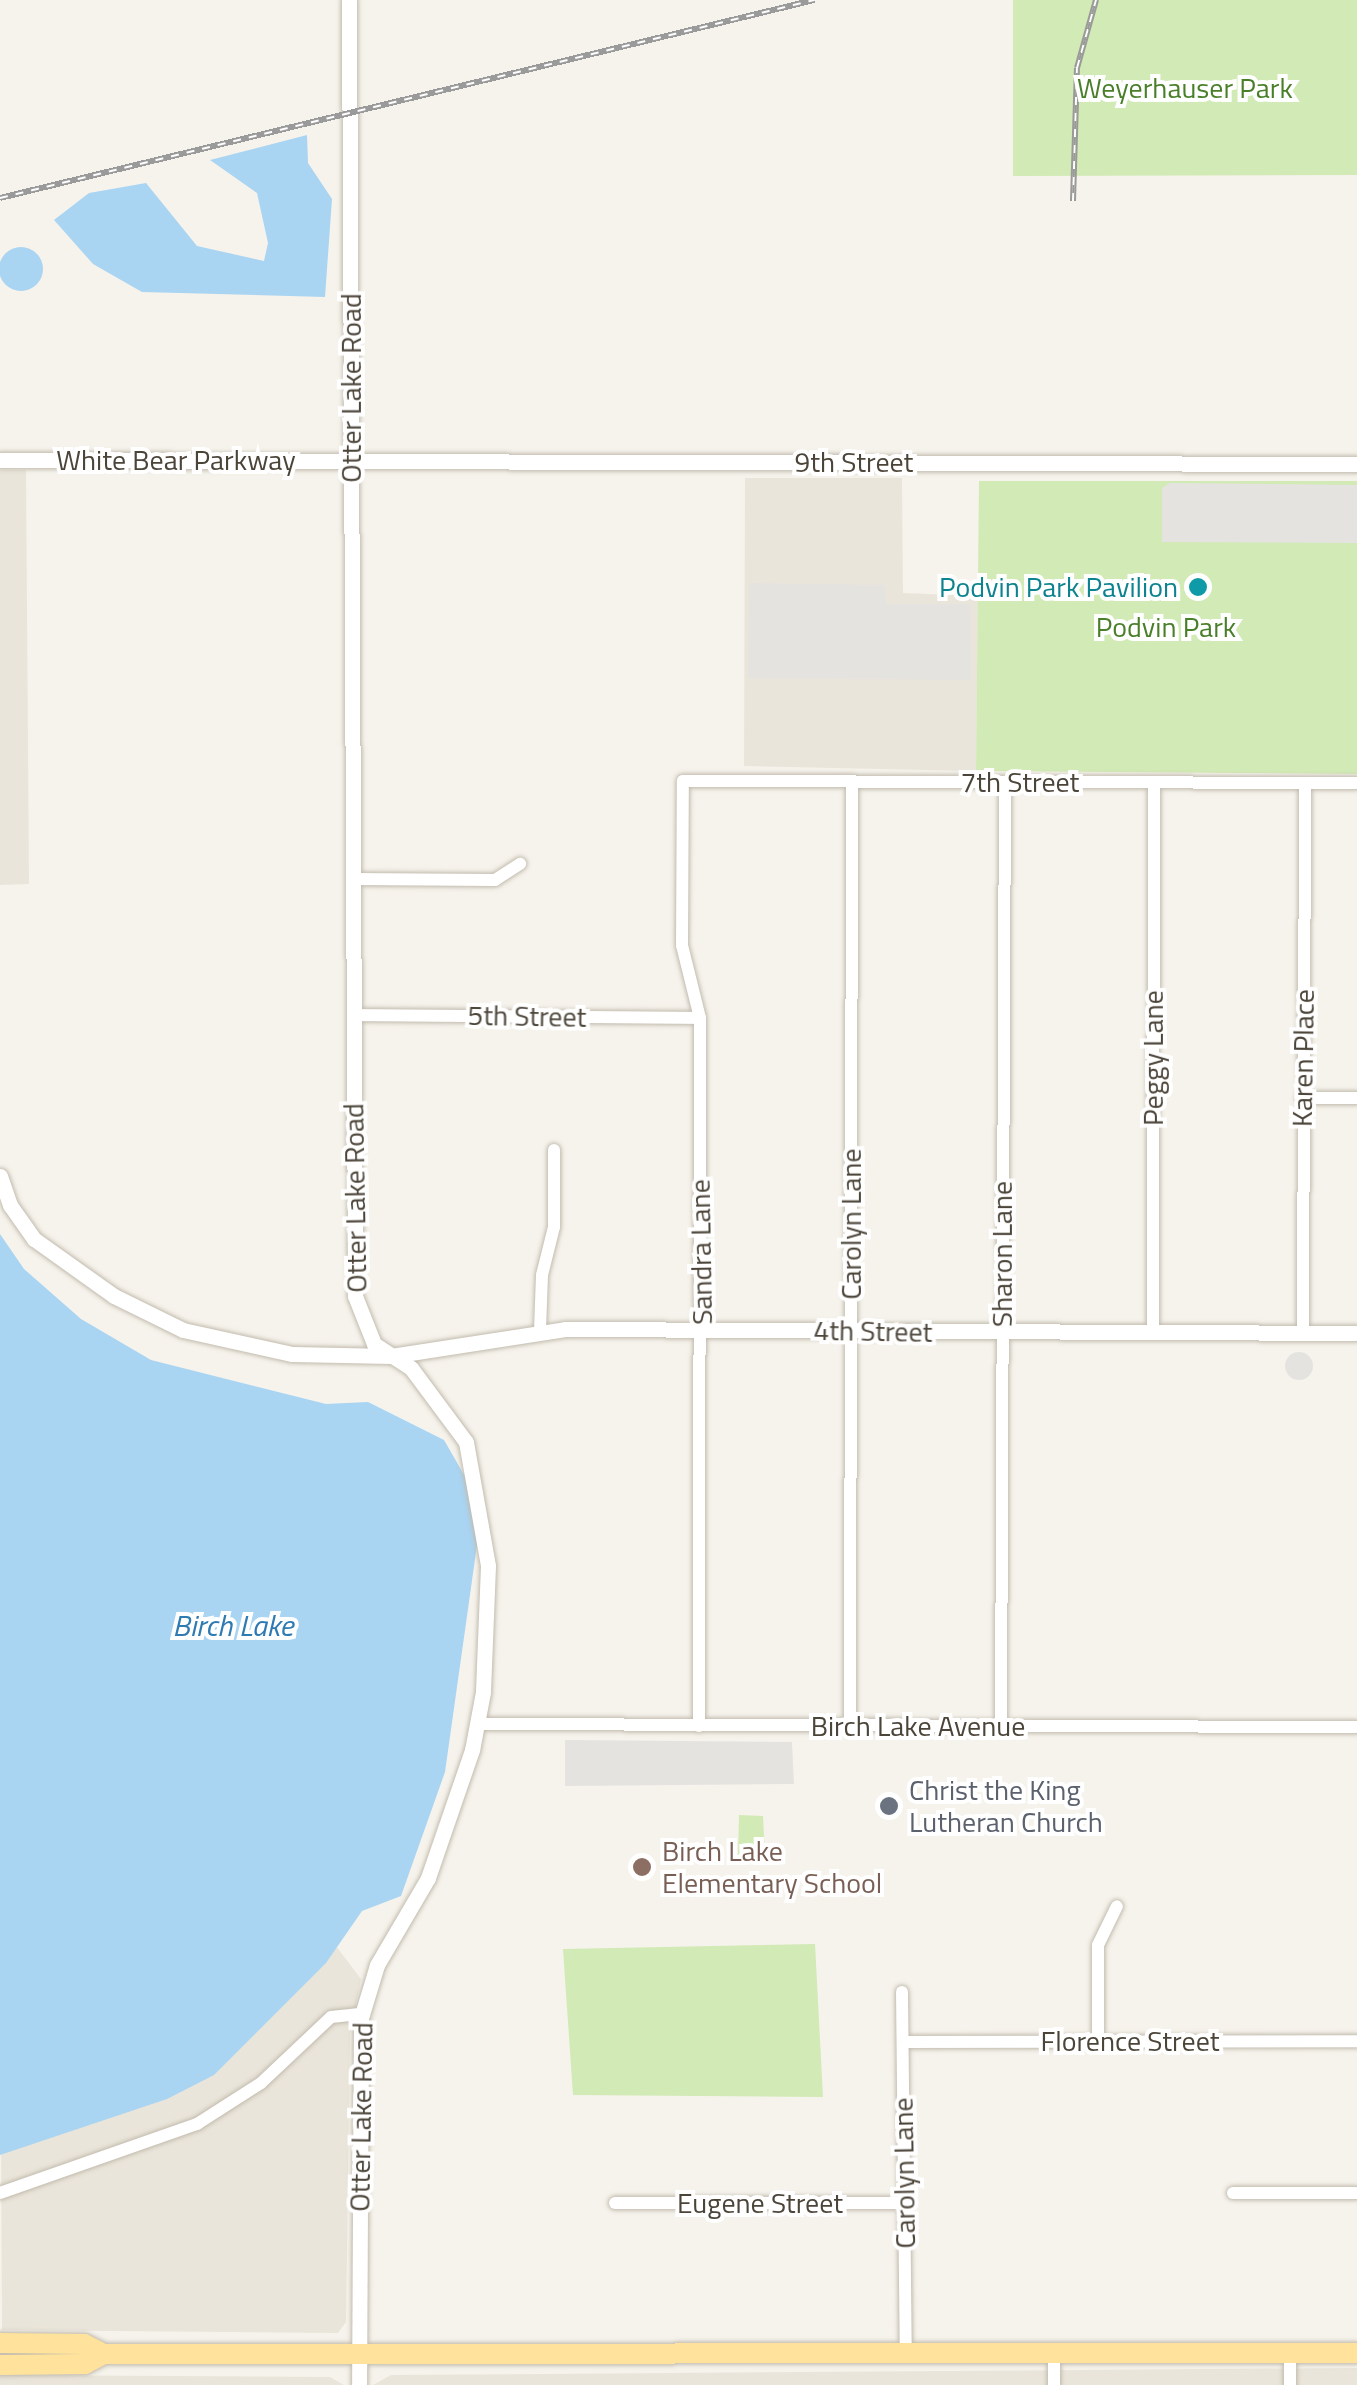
<!DOCTYPE html>
<html>
<head>
<meta charset="utf-8">
<style>
  body { margin:0 }
  #map { position:relative; width:1357px; height:2385px; overflow:hidden; background:#f6f3ec; font-family:"Titillium Web",sans-serif }
  div>[style] { position:absolute }
  [style*='--x'] { left:calc(var(--x)*1px); top:calc(var(--y)*1px); width:calc(var(--w)*1px); rotate:calc(var(--a)*1deg) }
  .residential>* { inset:0; background:#eae5da }
  .green>* { inset:0; background:#d2eab5 }
  .parking>* { inset:0; background:#e5e3e0 }
  .round { border-radius:50% }
  .water>* { inset:0; background:#a9d4f2 }
  .roads { filter:drop-shadow(0 0 2px #c2bbae) drop-shadow(0 0 2px #c2bbae) }
  .minor>* { height:12px; margin:-6px; padding:0 6px; transform-origin:6px; border-radius:6px; background:#fff }
  .tertiary>* { height:15px; margin:-7.5px; padding:0 7.5px; transform-origin:7.5px; border-radius:7.5px; background:#fff }
  .primary>* { height:20px; margin:-10px; padding:0 10px; transform-origin:10px; border-radius:10px; background:#ffe39c }
  .rail>* { height:6px; margin-top:-3px; transform-origin:0; background:repeating-linear-gradient(90deg,#fff 0 8px,#9a9a9a 0 16px); box-sizing:border-box; border-block:2px solid #9a9a9a }
  .dots>* { width:28px; height:28px; translate:-50% -50%; box-sizing:border-box; border:5px solid #fff; border-radius:50% }
  span { translate:-50% -50%; white-space:nowrap; text-align:center; line-height:1.15; -webkit-text-stroke:8px #fff; paint-order:stroke }
  .park-label { font-size:28px; color:#4a7f2a }
  .street-label { font-size:28px; color:#4b4439 }
  .culture-label { font-size:28px; color:#0d838f }
  .right { translate:-100% -50%; text-align:right }
  .worship-label { font-size:28px; color:#5b616d }
  .left { translate:0 -50%; text-align:left }
  .education-label { font-size:28px; color:#785e54 }
  .water-label { font-size:30px; color:#2e7ab2; font-style:italic }
</style>
</head>
<body>
<div id="map">
  <div class="residential">
    <i style="clip-path:polygon(0 470px,26px 470px,29px 884px,0 885px)"></i>
    <i style="clip-path:polygon(745px 478px,902px 478px,903px 593px,978px 596px,976px 771px,744px 766px)"></i>
    <i style="clip-path:polygon(0 1927px,323px 1929px,361px 1979px,350px 2035px,346px 2322px,338px 2333px,2px 2330px)"></i>
    <i style="clip-path:polygon(1357px 2368px,1357px 2385px,373px 2385px,391px 2375px)"></i>
    <i style="clip-path:polygon(0 2375px,330px 2377px,344px 2385px,0 2385px)"></i>
  </div>
  <div class="green">
    <i style="clip-path:polygon(1013px 0,1357px 0,1357px 175px,1013px 176px)"></i>
    <i style="clip-path:polygon(979px 481px,1357px 481px,1357px 774px,976px 771px)"></i>
    <i style="clip-path:polygon(739px 1815px,763px 1816px,765px 1856px,738px 1856px)"></i>
    <i style="clip-path:polygon(815px 1944px,823px 2097px,573px 2095px,563px 1949px)"></i>
  </div>
  <div class="parking">
    <i style="clip-path:polygon(1170px 483px,1357px 485px,1357px 543px,1162px 542px,1162px 488px)"></i>
    <i style="clip-path:polygon(749px 583px,885px 585px,886px 604px,970px 604px,971px 680px,748px 678px)"></i>
    <i class="round" style="left:1285px;top:1352px;width:28px;height:28px"></i>
    <i style="clip-path:polygon(565px 1740px,792px 1742px,794px 1784px,565px 1786px)"></i>
  </div>
  <div class="water">
    <i style="clip-path:polygon(307px 135px,308px 163px,332px 199px,325px 297px,142px 292px,93px 264px,54px 220px,89px 193px,146px 183px,197px 246px,264px 261px,268px 243px,257px 193px,210px 160px)"></i>
    <i class="round" style="left:-1px;top:247px;width:44px;height:44px"></i>
    <i style="clip-path:polygon(0 1234px,24px 1269px,81px 1319px,151px 1360px,326px 1404px,368px 1402px,444px 1440px,467px 1480px,478px 1538px,445px 1772px,401px 1896px,362px 1911px,326px 1963px,214px 2075px,167px 2099px,0 2155px)"></i>
  </div>
  <div class="roads">
    <div class="minor">
      <i style="--x:353;--y:879;--w:142;--a:0.4"></i>
      <i style="--x:495;--y:880;--w:30;--a:-33"></i>
      <i style="--x:354;--y:1015;--w:346;--a:0.5"></i>
      <i style="--x:1302;--y:1098;--w:55;--a:0"></i>
      <i style="--x:540;--y:1330;--w:55;--a:-87.9"></i>
      <i style="--x:542;--y:1275;--w:49;--a:-76"></i>
      <i style="--x:554;--y:1227;--w:77;--a:-90"></i>
      <i style="--x:1153;--y:1333;--w:551;--a:-89.9"></i>
      <i style="--x:1303;--y:1334;--w:551;--a:-89.79"></i>
      <i style="--x:478;--y:1724;--w:879;--a:0.2"></i>
      <i style="--x:699;--y:1726;--w:708;--a:-89.92"></i>
      <i style="--x:700;--y:1018;--w:75;--a:-103.9"></i>
      <i style="--x:682;--y:945;--w:164;--a:-89.7"></i>
      <i style="--x:683;--y:781;--w:674;--a:0.17"></i>
      <i style="--x:850;--y:1726;--w:944;--a:-89.88"></i>
      <i style="--x:1001;--y:1726;--w:944;--a:-89.76"></i>
      <i style="--x:902;--y:1992;--w:362;--a:89.4"></i>
      <i style="--x:1098;--y:2041;--w:96;--a:-90"></i>
      <i style="--x:1098;--y:1945;--w:43;--a:-64"></i>
      <i style="--x:903;--y:2042;--w:454;--a:-0.1"></i>
      <i style="--x:0;--y:2193;--w:209;--a:-19.3"></i>
      <i style="--x:197;--y:2124;--w:76;--a:-32.6"></i>
      <i style="--x:261;--y:2083;--w:96;--a:-43.3"></i>
      <i style="--x:331;--y:2017;--w:31;--a:-6"></i>
      <i style="--x:1233;--y:2193;--w:124;--a:0"></i>
      <i style="--x:615;--y:2203;--w:289;--a:0"></i>
      <i style="--x:1054;--y:2385;--w:31;--a:-90"></i>
      <i style="--x:1290;--y:2385;--w:32;--a:-90"></i>
    </div>
    <div class="tertiary">
      <i style="--x:349;--y:0;--w:1296;--a:89.73"></i>
      <i style="--x:355;--y:1296;--w:52;--a:68.4"></i>
      <i style="--x:374;--y:1344;--w:44;--a:33"></i>
      <i style="--x:411;--y:1368;--w:92;--a:53.4"></i>
      <i style="--x:466;--y:1442;--w:126;--a:79.9"></i>
      <i style="--x:488;--y:1566;--w:126;--a:92.3"></i>
      <i style="--x:483;--y:1692;--w:59;--a:100.7"></i>
      <i style="--x:472;--y:1750;--w:135;--a:109"></i>
      <i style="--x:428;--y:1878;--w:101;--a:120.4"></i>
      <i style="--x:377;--y:1965;--w:55;--a:106.8"></i>
      <i style="--x:361;--y:2018;--w:367;--a:90.3"></i>
      <i style="--x:0;--y:460;--w:1357;--a:0.17"></i>
      <i style="--x:0;--y:1176;--w:31;--a:71"></i>
      <i style="--x:10;--y:1205;--w:42;--a:54.8"></i>
      <i style="--x:34;--y:1239;--w:98;--a:35.5"></i>
      <i style="--x:114;--y:1296;--w:77;--a:26.2"></i>
      <i style="--x:183;--y:1330;--w:112;--a:12.4"></i>
      <i style="--x:292;--y:1354;--w:99;--a:1.2"></i>
      <i style="--x:391;--y:1356;--w:176;--a:-8.8"></i>
      <i style="--x:565;--y:1329;--w:792;--a:0.29"></i>
    </div>
    <div class="primary">
      <i style="--x:0;--y:2343;--w:84;--a:0.7"></i>
      <i style="--x:84;--y:2344;--w:22;--a:27"></i>
      <i style="--x:0;--y:2365;--w:85;--a:-0.7"></i>
      <i style="--x:85;--y:2364;--w:21;--a:-28"></i>
      <i style="--x:104;--y:2354;--w:1253;--a:-0.05"></i>
    </div>
  </div>
  <div class="rail">
    <i style="--x:0;--y:198;--w:838;--a:-13.67"></i>
    <i style="--x:1073;--y:201;--w:133;--a:-88.3"></i>
    <i style="--x:1077;--y:68;--w:71;--a:-74.4"></i>
  </div>
  <div class="dots">
    <i style="left:1198px;top:587px;background:#0f9aa8"></i>
    <i style="left:889px;top:1806px;background:#6b7280"></i>
    <i style="left:642px;top:1867px;background:#8d6e63"></i>
  </div>
  <div class="park-label">
    <span style="left:1185px;top:88px">Weyerhauser Park</span>
    <span style="left:1166px;top:627px">Podvin Park</span>
  </div>
  <div class="street-label">
    <span style="left:351px;top:388px;rotate:-90deg">Otter Lake Road</span>
    <span style="left:176px;top:460px">White Bear Parkway</span>
    <span style="left:854px;top:462px">9th Street</span>
    <span style="left:1020px;top:782px">7th Street</span>
    <span style="left:527px;top:1016px;rotate:1deg">5th Street</span>
    <span style="left:1153px;top:1058px;rotate:-90deg">Peggy Lane</span>
    <span style="left:1303px;top:1058px;rotate:-89deg">Karen Place</span>
    <span style="left:355px;top:1198px;rotate:-91deg">Otter Lake Road</span>
    <span style="left:851px;top:1224px;rotate:-90deg">Carolyn Lane</span>
    <span style="left:701px;top:1252px;rotate:-91deg">Sandra Lane</span>
    <span style="left:1002px;top:1254px;rotate:-90deg">Sharon Lane</span>
    <span style="left:873px;top:1331px;rotate:1deg">4th Street</span>
    <span style="left:918px;top:1726px">Birch Lake Avenue</span>
    <span style="left:1130px;top:2041px">Florence Street</span>
    <span style="left:361px;top:2117px;rotate:-89deg">Otter Lake Road</span>
    <span style="left:904px;top:2173px;rotate:-91deg">Carolyn Lane</span>
    <span style="left:760px;top:2203px">Eugene Street</span>
  </div>
  <div class="culture-label">
    <span class="right" style="left:1178px;top:587px">Podvin Park Pavilion</span>
  </div>
  <div class="worship-label">
    <span class="left" style="left:909px;top:1806px">Christ the King<br>Lutheran Church</span>
  </div>
  <div class="education-label">
    <span class="left" style="left:662px;top:1867px">Birch Lake<br>Elementary School</span>
  </div>
  <div class="water-label">
    <span style="left:233px;top:1625px">Birch Lake</span>
  </div>
</div>
</body>
</html>
